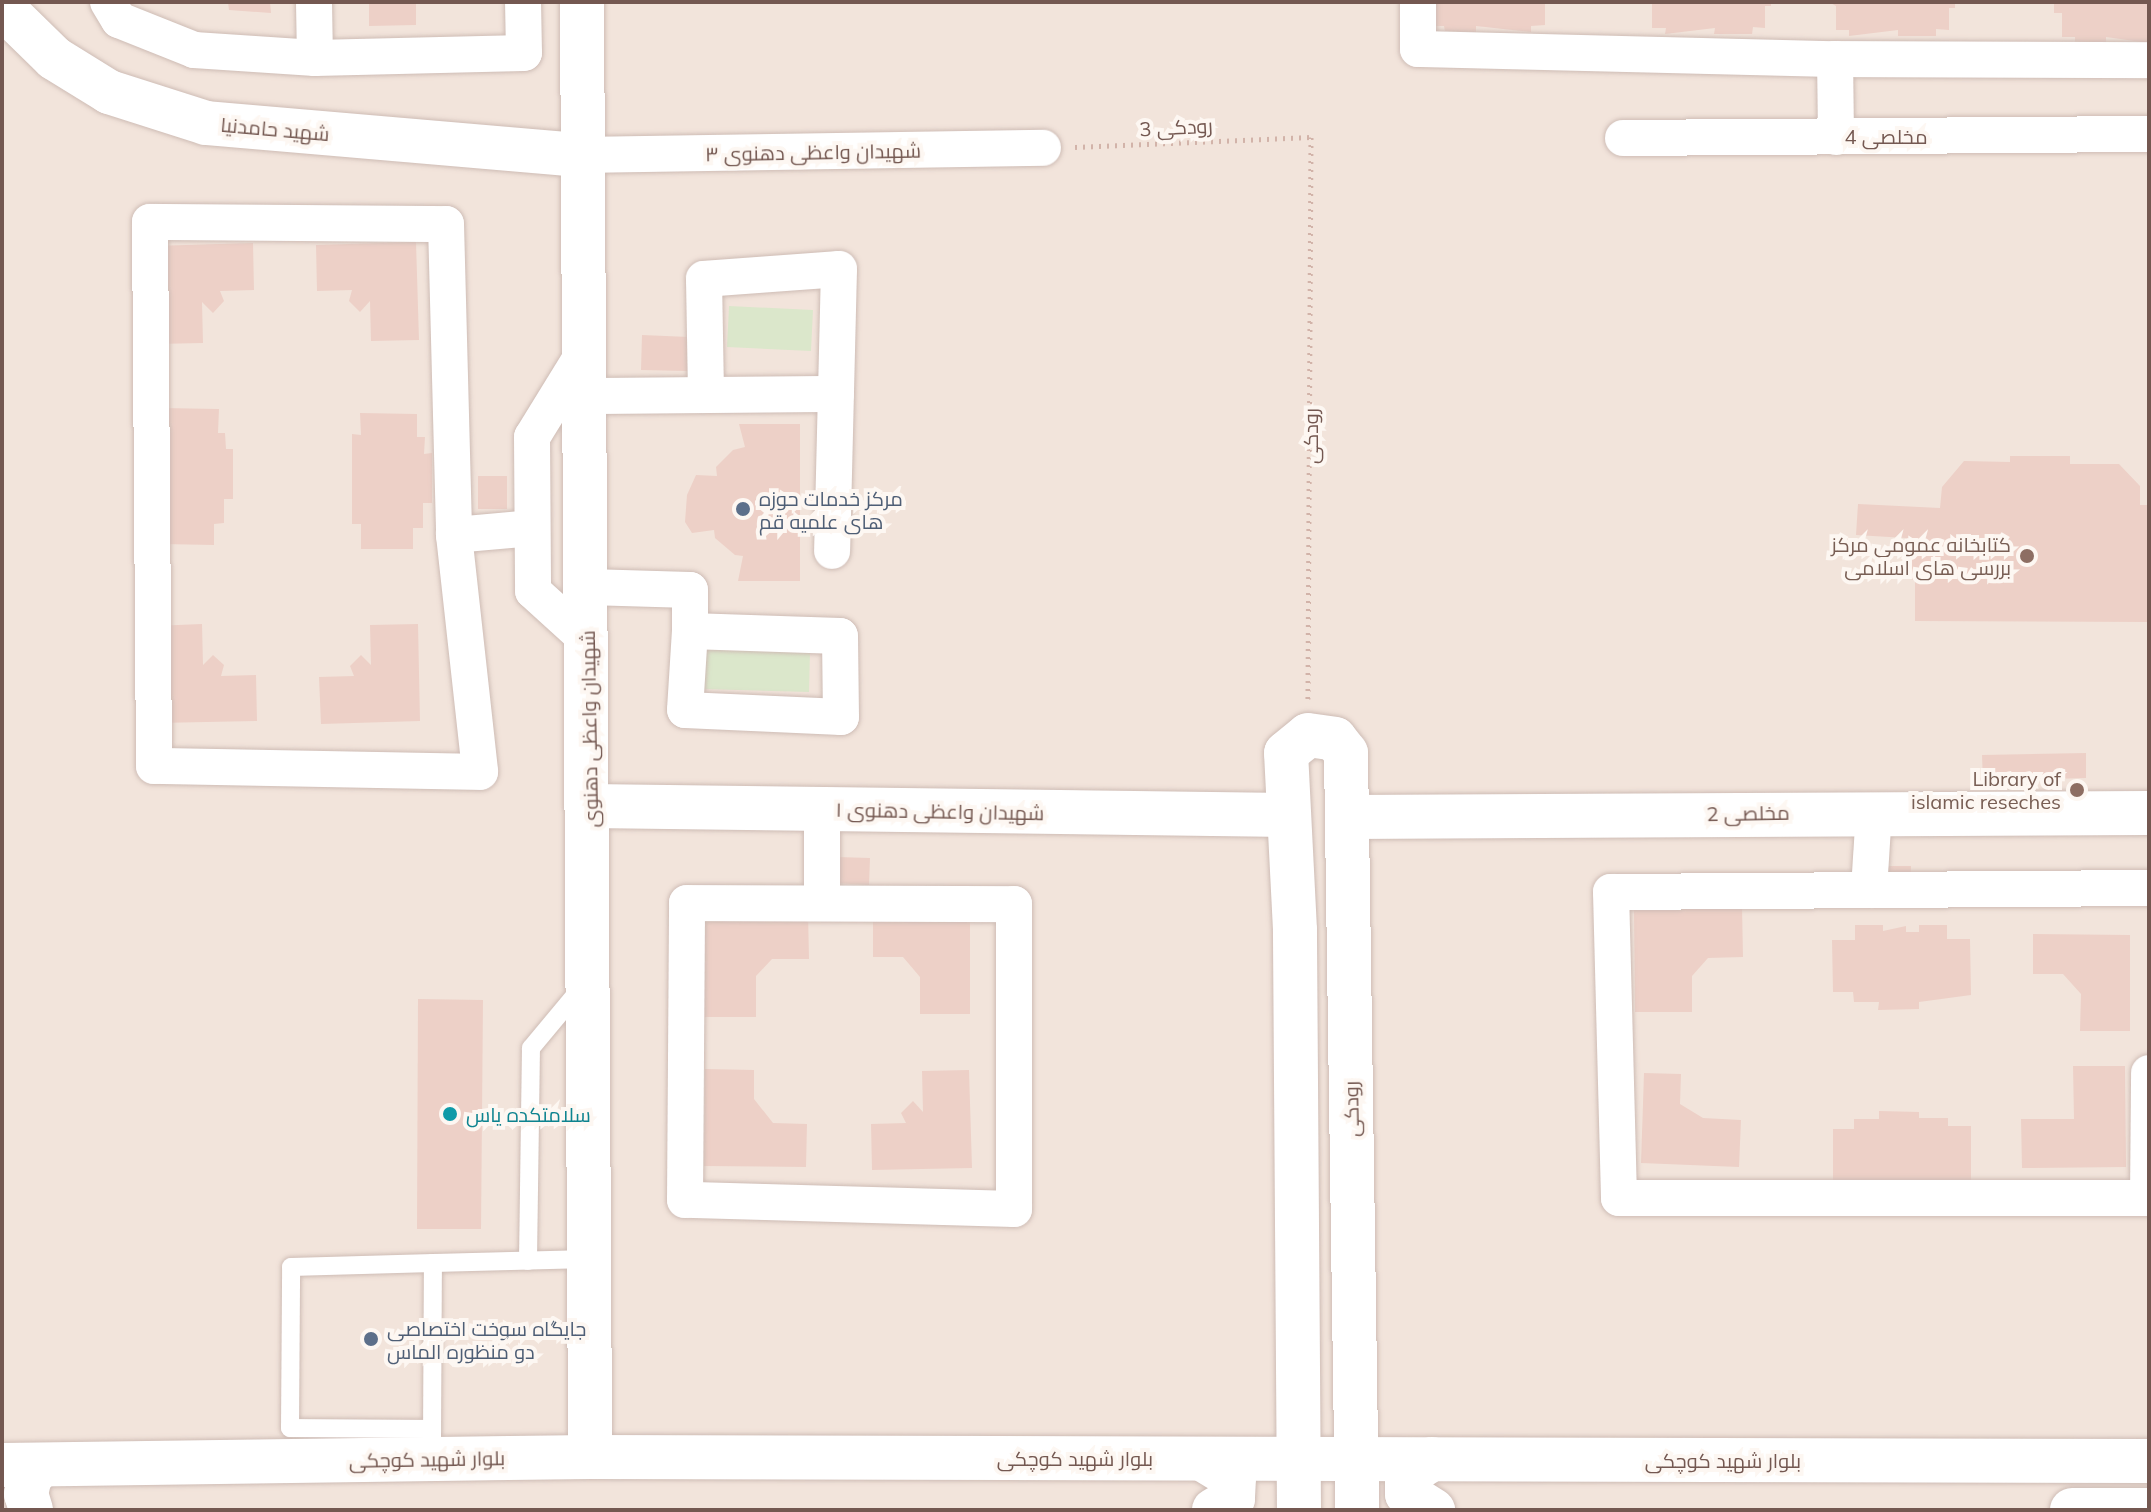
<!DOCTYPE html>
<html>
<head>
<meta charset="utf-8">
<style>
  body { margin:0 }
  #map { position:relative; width:2151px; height:1512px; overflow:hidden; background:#fbf3ec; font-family:Mulish,Cairo,sans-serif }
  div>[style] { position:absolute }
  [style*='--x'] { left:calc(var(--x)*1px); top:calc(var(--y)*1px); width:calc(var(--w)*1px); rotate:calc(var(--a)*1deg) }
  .residential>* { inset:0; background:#f2e4db }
  .green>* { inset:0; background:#dbe7cb }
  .building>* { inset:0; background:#edd0c7 }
  .path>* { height:5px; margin-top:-2.5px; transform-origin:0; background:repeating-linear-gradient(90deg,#d2b3a9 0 2px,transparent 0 8px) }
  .roads { filter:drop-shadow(0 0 2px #cebcb5) drop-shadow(0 0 2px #cebcb5) }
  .service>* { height:18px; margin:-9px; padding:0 9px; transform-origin:9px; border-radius:9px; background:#fff }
  .minor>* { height:36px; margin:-18px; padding:0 18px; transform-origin:18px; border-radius:18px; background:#fff }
  .tertiary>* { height:44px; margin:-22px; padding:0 22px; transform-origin:22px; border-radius:22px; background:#fff }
  .dots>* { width:22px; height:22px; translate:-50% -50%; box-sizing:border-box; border:4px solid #fdf7f2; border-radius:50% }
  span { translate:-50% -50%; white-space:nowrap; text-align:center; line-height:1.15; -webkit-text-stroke:8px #fdf7f2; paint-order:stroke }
  .street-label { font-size:20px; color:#745851 }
  .service-label { font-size:20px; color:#4e5e75 }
  .left { translate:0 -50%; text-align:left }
  .education-label { font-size:20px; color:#785e54 }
  .right { translate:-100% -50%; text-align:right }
  .culture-label { font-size:20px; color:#0d838f }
  .frame { position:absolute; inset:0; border:4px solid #745851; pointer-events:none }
</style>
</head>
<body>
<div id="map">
  <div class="residential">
    <i style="clip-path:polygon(2px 2px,2149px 2px,2149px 1510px,2px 1510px)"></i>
  </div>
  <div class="green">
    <i style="clip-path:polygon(729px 306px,813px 310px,811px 351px,727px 347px)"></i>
    <i style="clip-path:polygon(705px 649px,810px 652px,809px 692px,704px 689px)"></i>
  </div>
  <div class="building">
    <i style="clip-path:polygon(228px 2px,270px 2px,271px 13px,229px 10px)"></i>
    <i style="clip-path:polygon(369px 2px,416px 2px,416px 25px,369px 26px)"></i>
    <i style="clip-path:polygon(1432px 2px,1545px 2px,1545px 25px,1531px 26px,1531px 32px,1476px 26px,1476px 32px,1445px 31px,1444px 26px,1431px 26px)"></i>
    <i style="clip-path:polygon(1652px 2px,1771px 2px,1771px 6px,1765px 6px,1765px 28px,1753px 27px,1752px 34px,1714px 34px,1715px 28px,1665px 34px,1666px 28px,1652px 28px)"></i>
    <i style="clip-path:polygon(1829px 2px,1955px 2px,1955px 8px,1949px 8px,1949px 30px,1936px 29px,1936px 36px,1898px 36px,1898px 30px,1849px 36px,1849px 30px,1836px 30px,1836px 6px)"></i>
    <i style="clip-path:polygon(2054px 2px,2149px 2px,2149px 43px,2106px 37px,2106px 43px,2075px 42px,2075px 37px,2062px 37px,2062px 13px,2054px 13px)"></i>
    <i style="clip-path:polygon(416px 242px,419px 340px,371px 341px,370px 301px,360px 312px,349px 301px,352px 290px,317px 291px,316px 245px)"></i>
    <i style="clip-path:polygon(253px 243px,254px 290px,220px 291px,224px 301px,213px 313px,202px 302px,203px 343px,156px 344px,153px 246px)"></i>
    <i style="clip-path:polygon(642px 335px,689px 337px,688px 371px,641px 370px)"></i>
    <i style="clip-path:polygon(162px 408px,219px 409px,218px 433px,225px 433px,226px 449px,233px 449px,233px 499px,224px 499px,224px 523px,214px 524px,214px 545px,162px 544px)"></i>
    <i style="clip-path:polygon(360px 413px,417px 414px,417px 437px,425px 437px,424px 454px,432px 453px,432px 503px,423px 503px,423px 528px,413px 528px,413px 549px,361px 549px,361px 524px,352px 524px,352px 434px,361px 435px)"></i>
    <i style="clip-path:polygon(739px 424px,800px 424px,800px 581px,738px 581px,743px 556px,735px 555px,715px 538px,714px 530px,692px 533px,685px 522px,687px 495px,696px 475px,717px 476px,716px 467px,733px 450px,745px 447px)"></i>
    <i style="clip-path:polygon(2010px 456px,2070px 456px,2070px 464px,2119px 464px,2140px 486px,2140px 505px,2149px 505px,2149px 622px,1915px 621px,1915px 581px,1904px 575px,1906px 538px,1856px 535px,1858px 504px,1940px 508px,1942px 487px,1964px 461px,2010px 462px)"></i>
    <i style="clip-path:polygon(478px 476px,507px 476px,507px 509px,478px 509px)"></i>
    <i style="clip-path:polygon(202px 624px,203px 665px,213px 655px,224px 665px,221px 676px,256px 675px,257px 721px,157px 723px,154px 626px)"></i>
    <i style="clip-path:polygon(418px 624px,420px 721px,321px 724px,319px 677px,354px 676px,350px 666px,361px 655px,371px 665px,370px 625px)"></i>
    <i style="clip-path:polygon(2086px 753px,2086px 778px,1983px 781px,1982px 755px)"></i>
    <i style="clip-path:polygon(837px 857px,870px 858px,869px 885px,835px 883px)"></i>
    <i style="clip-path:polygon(1879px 866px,1911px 866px,1910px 892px)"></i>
    <i style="clip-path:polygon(1742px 906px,1743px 957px,1708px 958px,1692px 976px,1692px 1012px,1635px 1012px,1634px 907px)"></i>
    <i style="clip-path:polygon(701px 912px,808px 912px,809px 959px,772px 959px,756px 976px,756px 1017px,701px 1017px)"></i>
    <i style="clip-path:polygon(873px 917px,970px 917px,970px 1014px,920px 1014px,920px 977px,903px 957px,873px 957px)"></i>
    <i style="clip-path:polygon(1855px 925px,1883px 925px,1883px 931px,1906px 926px,1906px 932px,1919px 932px,1919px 925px,1947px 925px,1947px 939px,1970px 939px,1971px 995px,1919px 1002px,1919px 1009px,1878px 1010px,1879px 1002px,1854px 1002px,1853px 992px,1833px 992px,1832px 940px,1855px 940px)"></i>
    <i style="clip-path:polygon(2033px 934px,2130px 935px,2130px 1031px,2080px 1031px,2081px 994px,2063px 974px,2033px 974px)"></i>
    <i style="clip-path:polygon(418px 999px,483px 1000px,481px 1229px,417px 1229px)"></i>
    <i style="clip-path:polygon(2073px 1066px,2125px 1066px,2126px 1167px,2022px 1168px,2021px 1119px,2074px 1119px)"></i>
    <i style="clip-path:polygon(705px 1069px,754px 1070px,754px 1099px,773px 1123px,807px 1124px,806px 1167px,704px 1166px)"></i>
    <i style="clip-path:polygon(969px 1070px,972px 1168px,872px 1170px,871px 1124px,906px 1123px,901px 1113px,913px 1101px,923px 1112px,922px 1071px)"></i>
    <i style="clip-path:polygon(1644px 1073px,1681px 1074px,1680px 1104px,1703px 1118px,1741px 1120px,1739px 1167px,1641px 1163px)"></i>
    <i style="clip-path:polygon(1879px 1111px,1919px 1112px,1919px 1118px,1948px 1118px,1948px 1126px,1971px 1126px,1971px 1182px,1833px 1181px,1833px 1129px,1854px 1129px,1854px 1119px,1879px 1119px)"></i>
  </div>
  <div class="path">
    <i style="--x:1075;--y:147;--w:236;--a:-2.4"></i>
    <i style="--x:1311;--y:137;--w:562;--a:90.31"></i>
  </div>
  <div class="roads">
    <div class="service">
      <i style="--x:528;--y:1261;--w:213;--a:-89.2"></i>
      <i style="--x:531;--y:1048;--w:78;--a:-50.2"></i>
      <i style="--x:432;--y:1429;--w:142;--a:-179.6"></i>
      <i style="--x:290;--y:1428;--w:161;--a:-89.6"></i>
      <i style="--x:291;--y:1267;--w:142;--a:-1.6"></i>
      <i style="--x:432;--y:1440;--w:177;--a:-89.7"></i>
      <i style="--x:433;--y:1263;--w:156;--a:-1.5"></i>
    </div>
    <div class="minor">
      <i style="--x:108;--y:2;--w:21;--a:59"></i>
      <i style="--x:119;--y:20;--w:81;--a:21.8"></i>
      <i style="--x:194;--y:50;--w:121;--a:3.8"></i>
      <i style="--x:315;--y:58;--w:209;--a:-1.4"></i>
      <i style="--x:524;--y:53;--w:51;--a:-91.1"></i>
      <i style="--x:314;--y:2;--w:56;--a:89"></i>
      <i style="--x:1418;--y:2;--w:47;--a:90"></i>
      <i style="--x:1418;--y:49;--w:417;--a:1.4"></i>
      <i style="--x:1836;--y:137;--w:78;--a:-90.7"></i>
      <i style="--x:1835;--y:59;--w:314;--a:0.2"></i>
      <i style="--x:1623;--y:138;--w:526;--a:-0.44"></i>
      <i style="--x:582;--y:155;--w:461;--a:-0.9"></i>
      <i style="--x:150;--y:222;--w:296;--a:0.4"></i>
      <i style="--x:446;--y:224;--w:311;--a:88.5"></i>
      <i style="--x:454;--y:535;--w:238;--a:83.7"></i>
      <i style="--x:480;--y:772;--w:326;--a:-178.9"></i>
      <i style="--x:154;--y:766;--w:544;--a:-90.42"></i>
      <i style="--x:585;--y:351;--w:101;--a:121.6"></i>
      <i style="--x:532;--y:437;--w:154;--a:89.6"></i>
      <i style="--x:533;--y:591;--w:74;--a:42.3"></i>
      <i style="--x:706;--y:393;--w:114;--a:-91"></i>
      <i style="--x:704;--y:279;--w:135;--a:-4.2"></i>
      <i style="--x:839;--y:269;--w:282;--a:91.4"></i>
      <i style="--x:586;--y:396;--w:250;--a:-0.5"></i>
      <i style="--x:454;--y:535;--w:78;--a:-5.1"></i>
      <i style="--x:588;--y:587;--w:102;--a:1.7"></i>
      <i style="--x:690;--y:590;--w:41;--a:90"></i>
      <i style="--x:690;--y:631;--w:150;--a:1.9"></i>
      <i style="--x:840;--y:636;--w:81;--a:89.3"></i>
      <i style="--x:841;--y:717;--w:156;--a:-177.4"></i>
      <i style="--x:685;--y:710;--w:79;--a:-86.4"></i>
      <i style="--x:2149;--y:888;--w:538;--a:179.57"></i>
      <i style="--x:1611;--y:892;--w:306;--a:88.5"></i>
      <i style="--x:1619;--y:1198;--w:529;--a:0"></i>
      <i style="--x:2148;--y:1198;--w:125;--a:-89.5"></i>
      <i style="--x:1869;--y:890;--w:79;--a:-86.4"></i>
      <i style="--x:687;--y:903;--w:327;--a:0.2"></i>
      <i style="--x:1014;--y:904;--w:305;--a:90"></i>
      <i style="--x:1014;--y:1209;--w:329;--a:-178.4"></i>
      <i style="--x:685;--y:1200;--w:297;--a:-89.6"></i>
      <i style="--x:822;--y:903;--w:94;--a:-90"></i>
    </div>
    <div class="tertiary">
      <i style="--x:582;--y:2;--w:1455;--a:89.68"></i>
      <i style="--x:2;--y:7;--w:73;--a:44.4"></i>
      <i style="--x:54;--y:58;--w:65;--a:31.7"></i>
      <i style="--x:109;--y:92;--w:102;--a:17.7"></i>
      <i style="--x:206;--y:123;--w:377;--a:4.9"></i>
      <i style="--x:590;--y:806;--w:699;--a:0.74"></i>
      <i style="--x:1347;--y:817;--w:802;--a:-0.29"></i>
      <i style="--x:1202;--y:1459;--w:37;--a:31"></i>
      <i style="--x:1234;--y:1478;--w:21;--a:93"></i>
      <i style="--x:1233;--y:1499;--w:22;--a:150"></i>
      <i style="--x:1432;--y:1459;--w:30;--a:147"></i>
      <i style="--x:1407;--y:1475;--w:19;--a:90"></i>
      <i style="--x:1407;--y:1494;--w:31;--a:32"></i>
      <i style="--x:2;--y:1465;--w:588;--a:-0.78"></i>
      <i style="--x:590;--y:1457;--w:1559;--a:0.15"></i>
      <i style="--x:31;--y:1510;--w:17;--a:-107"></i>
      <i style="--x:26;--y:1494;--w:17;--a:-77"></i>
      <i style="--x:30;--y:1477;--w:16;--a:-47"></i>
      <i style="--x:1299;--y:1510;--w:580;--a:-90.4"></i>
      <i style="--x:1295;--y:930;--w:177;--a:-92.9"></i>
      <i style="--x:1286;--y:753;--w:28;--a:-39"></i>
      <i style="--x:1308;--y:735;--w:27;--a:8"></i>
      <i style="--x:1335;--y:739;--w:18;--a:52"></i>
      <i style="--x:1346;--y:753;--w:757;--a:89.17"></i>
      <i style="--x:2072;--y:1510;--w:77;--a:0"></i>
    </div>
  </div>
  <div class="dots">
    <i style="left:743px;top:509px;background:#5c6f8a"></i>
    <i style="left:2027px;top:556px;background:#8d6e63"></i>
    <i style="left:2077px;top:790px;background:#8d6e63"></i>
    <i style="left:450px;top:1114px;background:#0f9aa8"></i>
    <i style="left:371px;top:1339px;background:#5c6f8a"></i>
  </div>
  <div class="street-label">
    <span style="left:1176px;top:127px;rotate:-3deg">رودکی 3</span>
    <span style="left:275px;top:129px;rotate:5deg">شهید حامدنیا</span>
    <span style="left:1886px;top:136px">مخلصی 4</span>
    <span style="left:813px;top:152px;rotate:-1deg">شهیدان واعظی دهنوی ۳</span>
    <span style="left:1310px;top:436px;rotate:-90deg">رودکی</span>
    <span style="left:589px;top:729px;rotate:-91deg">شهیدان واعظی دهنوی</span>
    <span style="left:940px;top:811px;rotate:1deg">شهیدان واعظی دهنوی ۱</span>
    <span style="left:1748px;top:813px;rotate:-1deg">مخلصی 2</span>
    <span style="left:1351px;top:1109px;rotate:-91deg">رودکی</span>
    <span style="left:1075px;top:1458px">بلوار شهید کوچکی</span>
    <span style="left:427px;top:1459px;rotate:-1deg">بلوار شهید کوچکی</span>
    <span style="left:1723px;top:1460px">بلوار شهید کوچکی</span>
  </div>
  <div class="service-label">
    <span class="left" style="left:759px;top:510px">مرکز خدمات حوزه<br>های علمیه قم</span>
    <span class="left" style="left:387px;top:1340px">جایگاه سوخت اختصاصی<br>دو منظوره الماس</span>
  </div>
  <div class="education-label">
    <span class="right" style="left:2011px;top:556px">کتابخانه عمومی مرکز<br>بررسی های اسلامی</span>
    <span class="right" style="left:2061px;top:790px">Library of<br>islamic reseches</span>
  </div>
  <div class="culture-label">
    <span class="left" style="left:466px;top:1114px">سلامتکده یاس</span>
  </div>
  <div class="frame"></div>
</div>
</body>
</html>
